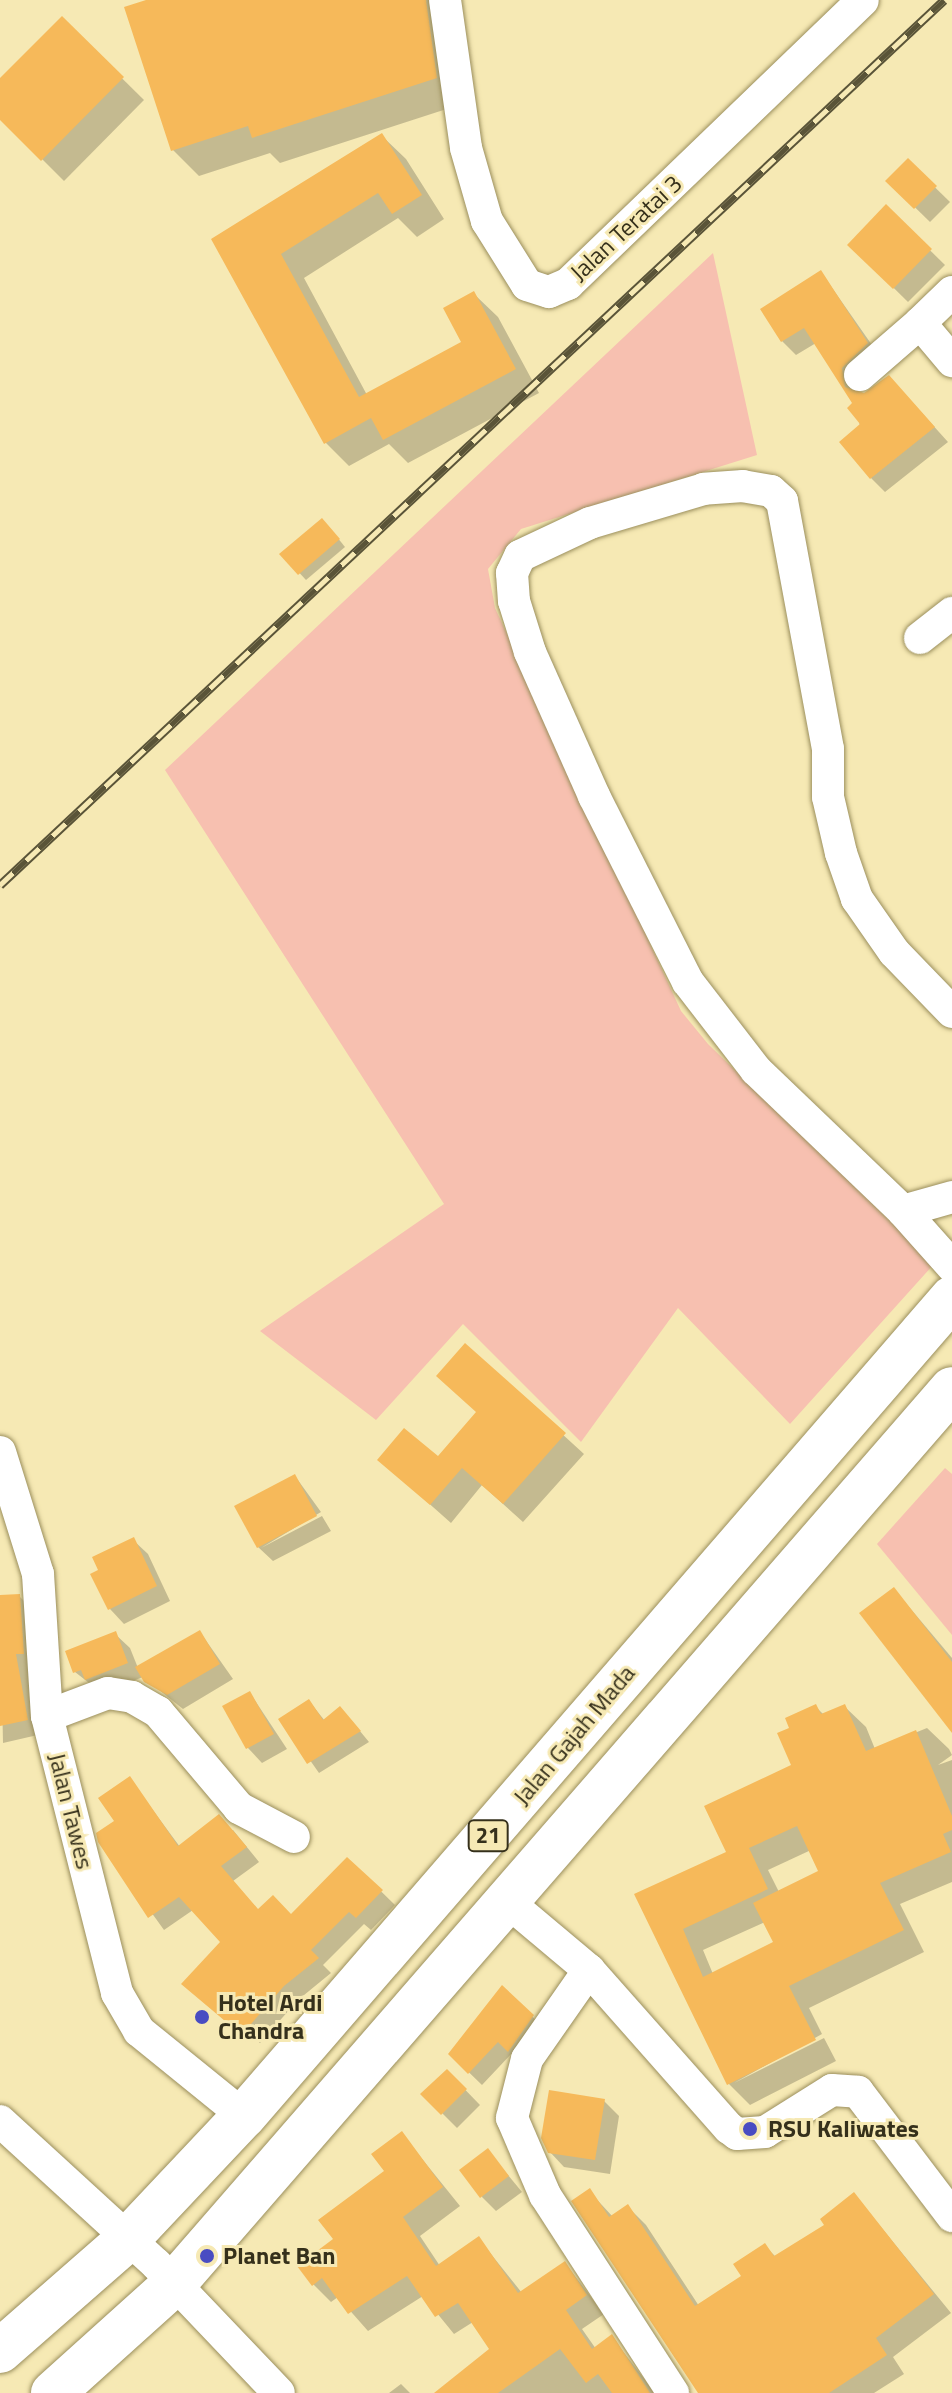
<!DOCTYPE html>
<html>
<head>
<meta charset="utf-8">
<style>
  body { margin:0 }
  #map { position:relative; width:952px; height:2393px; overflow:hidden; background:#f6e9b4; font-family:"Titillium Web",sans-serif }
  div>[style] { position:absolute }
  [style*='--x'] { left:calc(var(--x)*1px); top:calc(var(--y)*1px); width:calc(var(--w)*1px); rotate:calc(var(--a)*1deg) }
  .green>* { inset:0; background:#f7c0b0 }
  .shadow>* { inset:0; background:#0003 }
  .building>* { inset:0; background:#f6b95a }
  .roads { filter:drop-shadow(0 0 2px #9b8f5d) drop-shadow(0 0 2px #9b8f5d) }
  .minor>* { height:32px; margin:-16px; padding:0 16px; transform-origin:16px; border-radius:16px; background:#fff }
  .highway>* { height:44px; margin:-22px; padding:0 22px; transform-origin:22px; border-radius:22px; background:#fff }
  .rail>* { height:9px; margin-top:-4.5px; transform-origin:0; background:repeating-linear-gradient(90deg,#f6e9b4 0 18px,#5a5438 0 36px); box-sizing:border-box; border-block:2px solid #5a5438 }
  .dots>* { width:22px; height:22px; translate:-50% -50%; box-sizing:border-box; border:4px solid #f6e9b4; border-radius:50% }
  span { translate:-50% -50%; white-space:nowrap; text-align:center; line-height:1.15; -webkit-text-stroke:6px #f6e9b4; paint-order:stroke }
  .shield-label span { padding:2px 6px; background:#f6e9b4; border:2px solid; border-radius:6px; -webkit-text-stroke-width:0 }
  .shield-label { font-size:22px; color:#35301b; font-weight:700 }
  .street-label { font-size:24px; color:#35301b }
  .poi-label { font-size:24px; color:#35301b; font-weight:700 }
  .left { translate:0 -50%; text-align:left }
</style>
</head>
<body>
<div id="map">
  <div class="green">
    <i style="clip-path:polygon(713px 253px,757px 455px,521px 529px,488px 569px,495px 608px,681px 1011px,708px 1044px,934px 1264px,790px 1424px,678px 1308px,581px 1442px,463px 1324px,376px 1420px,260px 1331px,444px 1204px,165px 770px)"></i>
    <i style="clip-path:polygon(945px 1468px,952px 1474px,952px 1635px,877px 1544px)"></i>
  </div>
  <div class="shadow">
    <i style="clip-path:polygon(152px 0,443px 0,462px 104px,280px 163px,270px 153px,199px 176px,173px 150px)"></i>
    <i style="clip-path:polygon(62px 19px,144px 100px,64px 181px,0 117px,0 81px)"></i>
    <i style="clip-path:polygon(382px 136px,406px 159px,444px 219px,417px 237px,398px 218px,304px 278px,367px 395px,464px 343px,474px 294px,498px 317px,539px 393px,408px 463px,389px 444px,349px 466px,326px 443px,213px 239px)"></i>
    <i style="clip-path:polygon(908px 161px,950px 202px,930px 222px,888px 181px)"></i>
    <i style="clip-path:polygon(886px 207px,945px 265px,908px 302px,850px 245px)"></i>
    <i style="clip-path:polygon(821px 272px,881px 358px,855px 383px,857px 393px,903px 392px,948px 442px,885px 492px,871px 478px,855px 403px,816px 343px,796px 355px,782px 341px)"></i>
    <i style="clip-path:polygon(329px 527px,345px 547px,306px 580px,282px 554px)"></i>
    <i style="clip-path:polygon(466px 1346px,584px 1454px,523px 1522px,482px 1485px,451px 1523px,380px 1460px,439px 1459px,477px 1413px)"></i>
    <i style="clip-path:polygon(295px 1476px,321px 1512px,261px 1548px,322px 1516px,331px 1531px,273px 1561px,258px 1547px)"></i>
    <i style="clip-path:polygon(133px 1540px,148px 1554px,170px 1601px,124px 1624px,110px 1609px)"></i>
    <i style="clip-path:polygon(894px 1589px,952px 1658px,952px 1728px)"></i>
    <i style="clip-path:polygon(19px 1596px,34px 1611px,42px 1734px,3px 1743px,0 1597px)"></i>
    <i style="clip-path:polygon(200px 1632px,233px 1679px,183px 1709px,143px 1677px,102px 1693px,75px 1672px,115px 1634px,130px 1648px,138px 1668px)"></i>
    <i style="clip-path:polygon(250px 1693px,287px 1749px,262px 1763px,248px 1748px)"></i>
    <i style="clip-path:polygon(309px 1701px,325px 1721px,350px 1719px,369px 1742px,319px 1773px,281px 1719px)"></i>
    <i style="clip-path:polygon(evenodd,844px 1706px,866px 1727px,875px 1749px,927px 1728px,949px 1749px,952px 1755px,938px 1765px,952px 1760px,952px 1882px,900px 1904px,924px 1952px,809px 2008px,822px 2034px,734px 2083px,824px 2038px,836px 2061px,750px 2105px,729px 2084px,637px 1895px,728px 1853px,794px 1766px,792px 1729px,816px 1707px,824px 1715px,844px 1706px,811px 1850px,821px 1872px,779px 1892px,768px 1870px,811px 1850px,844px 1706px,765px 1922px,775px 1943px,713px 1974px,703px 1950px,765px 1922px)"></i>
    <i style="clip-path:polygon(130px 1779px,180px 1847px,233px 1830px,259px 1862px,233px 1881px,259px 1911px,292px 1917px,348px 1859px,395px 1905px,371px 1930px,364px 1924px,323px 1965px,331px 1973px,298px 2000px,260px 2043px,249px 2034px,245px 2038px,198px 1997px,223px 1942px,193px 1910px,164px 1930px,100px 1841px,117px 1822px)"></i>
    <i style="clip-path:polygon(503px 1988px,545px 2029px,522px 2062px,512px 2053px,482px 2085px,450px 2054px)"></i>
    <i style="clip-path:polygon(447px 2071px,480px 2105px,457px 2128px,423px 2094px)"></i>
    <i style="clip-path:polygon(604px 2101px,619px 2116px,610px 2174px,564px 2167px,549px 2151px)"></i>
    <i style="clip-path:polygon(402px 2134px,460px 2206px,420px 2236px,440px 2266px,479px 2239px,522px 2293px,565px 2263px,604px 2314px,582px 2329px,596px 2349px,612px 2337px,655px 2393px,438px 2393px,492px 2350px,473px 2322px,454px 2334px,423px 2296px,368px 2331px,338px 2297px,331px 2302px,313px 2284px,336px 2240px,387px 2171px)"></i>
    <i style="clip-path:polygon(488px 2151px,522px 2192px,496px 2211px,482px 2197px)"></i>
    <i style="clip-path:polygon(589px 2191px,613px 2217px,628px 2207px,646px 2225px,699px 2306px,744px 2277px,765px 2246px,776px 2257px,827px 2225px,854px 2194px,951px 2313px,893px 2357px,904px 2374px,874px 2393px,700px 2393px)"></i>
    <i style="clip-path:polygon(401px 2384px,410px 2393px,389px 2393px)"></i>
  </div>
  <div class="building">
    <i style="clip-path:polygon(146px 0,426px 0,437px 78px,252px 138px,248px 126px,171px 151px,124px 7px)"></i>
    <i style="clip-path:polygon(62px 16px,124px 77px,41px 161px,0 120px,0 78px)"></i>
    <i style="clip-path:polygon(382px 133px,422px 195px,392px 214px,378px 193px,281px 254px,359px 397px,461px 342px,443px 308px,474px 291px,516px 369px,383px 440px,371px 418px,324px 444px,211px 239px)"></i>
    <i style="clip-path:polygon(908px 158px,937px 186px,914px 209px,885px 181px)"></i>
    <i style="clip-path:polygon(886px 204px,932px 249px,893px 289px,847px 245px)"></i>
    <i style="clip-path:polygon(821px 270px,868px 343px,842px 368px,845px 387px,864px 393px,889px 375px,935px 427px,870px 479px,839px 442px,860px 424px,847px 408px,852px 403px,804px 328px,781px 342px,760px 309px)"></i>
    <i style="clip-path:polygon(322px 518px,340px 539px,298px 575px,279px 554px)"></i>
    <i style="clip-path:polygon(465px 1343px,566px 1433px,503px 1504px,462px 1468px,430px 1505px,377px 1460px,404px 1428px,438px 1456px,476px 1412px,436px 1376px)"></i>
    <i style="clip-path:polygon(295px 1474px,317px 1516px,257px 1548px,234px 1506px)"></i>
    <i style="clip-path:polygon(134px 1537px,157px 1586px,108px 1610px,90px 1574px,98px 1570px,92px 1557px)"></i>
    <i style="clip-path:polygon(894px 1587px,952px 1662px,952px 1733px,859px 1613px)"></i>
    <i style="clip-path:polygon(20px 1594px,24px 1654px,16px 1654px,28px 1720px,0 1726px,0 1595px)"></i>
    <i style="clip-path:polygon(200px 1630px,220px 1664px,167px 1695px,144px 1682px,135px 1667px)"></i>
    <i style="clip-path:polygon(116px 1631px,128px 1663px,85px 1680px,81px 1670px,73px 1673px,65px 1651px)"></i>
    <i style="clip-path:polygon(250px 1691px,274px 1734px,246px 1749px,222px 1706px)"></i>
    <i style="clip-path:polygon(309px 1699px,323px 1720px,340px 1706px,361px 1731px,307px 1764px,278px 1719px)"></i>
    <i style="clip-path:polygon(evenodd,816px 1704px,821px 1714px,845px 1704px,866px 1751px,916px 1730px,952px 1816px,952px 1830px,943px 1834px,951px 1852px,880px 1883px,904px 1930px,789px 1986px,816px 2040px,727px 2085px,634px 1894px,726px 1852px,704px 1806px,791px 1765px,777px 1733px,789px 1728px,785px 1718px,816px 1704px,797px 1826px,818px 1871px,753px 1903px,773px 1942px,703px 1977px,683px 1929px,768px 1889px,749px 1848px,797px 1826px)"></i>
    <i style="clip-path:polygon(130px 1776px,178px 1846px,219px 1814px,247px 1847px,221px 1866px,258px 1909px,273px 1895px,291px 1914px,347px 1857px,383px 1890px,356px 1918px,349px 1912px,311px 1950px,319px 1958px,284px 1986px,245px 2031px,235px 2022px,231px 2026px,181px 1984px,220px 1942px,179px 1897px,148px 1918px,98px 1842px,96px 1833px,114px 1821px,98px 1798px)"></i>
    <i style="clip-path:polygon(502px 1985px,534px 2015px,508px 2052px,498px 2042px,468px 2074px,448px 2054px)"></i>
    <i style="clip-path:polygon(447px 2069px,467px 2089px,441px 2115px,420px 2094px)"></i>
    <i style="clip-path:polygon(549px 2090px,605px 2099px,595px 2160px,548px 2153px,541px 2138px)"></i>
    <i style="clip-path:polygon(402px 2131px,443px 2187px,403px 2217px,436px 2266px,479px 2236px,518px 2293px,565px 2261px,587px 2295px,566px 2310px,592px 2349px,612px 2334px,650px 2393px,612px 2393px,598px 2374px,586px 2383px,560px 2349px,498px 2393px,434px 2393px,489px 2349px,458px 2303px,435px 2317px,407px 2276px,348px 2314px,322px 2278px,312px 2286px,297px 2266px,333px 2239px,318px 2220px,384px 2171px,371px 2154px)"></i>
    <i style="clip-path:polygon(488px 2148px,509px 2176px,480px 2198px,459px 2170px)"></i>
    <i style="clip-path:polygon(590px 2188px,609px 2217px,628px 2204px,695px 2306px,741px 2276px,733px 2264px,765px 2243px,774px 2256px,824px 2225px,820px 2219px,854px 2192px,934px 2294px,876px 2338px,887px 2355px,829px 2393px,698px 2393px,571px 2201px)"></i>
  </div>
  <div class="roads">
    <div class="minor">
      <i style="--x:445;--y:0;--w:149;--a:81.9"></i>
      <i style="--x:466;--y:148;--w:76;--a:74"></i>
      <i style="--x:487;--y:221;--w:75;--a:58"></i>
      <i style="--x:527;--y:285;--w:23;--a:18"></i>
      <i style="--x:549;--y:292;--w:21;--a:-23"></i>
      <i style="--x:568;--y:284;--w:409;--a:-43.9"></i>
      <i style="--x:952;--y:292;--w:45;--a:135.9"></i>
      <i style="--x:920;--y:323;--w:50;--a:49.9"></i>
      <i style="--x:860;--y:375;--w:79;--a:-40.9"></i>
      <i style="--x:920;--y:638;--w:41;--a:-38"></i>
      <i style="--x:952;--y:1012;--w:83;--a:-134"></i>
      <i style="--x:894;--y:952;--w:65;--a:-124.9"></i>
      <i style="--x:857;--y:899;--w:49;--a:-109.2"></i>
      <i style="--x:841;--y:853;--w:57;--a:-103.1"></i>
      <i style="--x:828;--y:797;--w:48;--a:-90"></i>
      <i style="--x:828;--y:749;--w:252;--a:-100.5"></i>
      <i style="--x:782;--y:501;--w:15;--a:-138"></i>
      <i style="--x:771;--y:491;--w:28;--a:-170"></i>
      <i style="--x:743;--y:486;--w:39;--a:176"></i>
      <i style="--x:704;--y:489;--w:119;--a:163.4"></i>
      <i style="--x:590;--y:523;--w:77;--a:154.8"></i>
      <i style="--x:520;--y:556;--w:19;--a:115"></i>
      <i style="--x:512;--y:573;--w:28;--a:86"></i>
      <i style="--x:514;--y:601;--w:53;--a:72.6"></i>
      <i style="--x:530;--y:652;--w:158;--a:66"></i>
      <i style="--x:594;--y:796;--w:208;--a:63.2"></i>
      <i style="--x:688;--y:982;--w:111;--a:52.3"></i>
      <i style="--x:756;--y:1070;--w:204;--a:43.8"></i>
      <i style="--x:903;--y:1211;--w:74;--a:48.3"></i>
      <i style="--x:903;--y:1211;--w:51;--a:-15.9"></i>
      <i style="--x:0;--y:1452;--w:128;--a:72.7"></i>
      <i style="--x:38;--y:1574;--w:142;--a:86.4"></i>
      <i style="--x:47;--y:1716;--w:286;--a:75.8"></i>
      <i style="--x:117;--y:1993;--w:44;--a:59.9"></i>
      <i style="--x:139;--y:2031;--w:135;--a:39"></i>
      <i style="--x:47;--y:1716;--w:65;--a:-20.7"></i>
      <i style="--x:108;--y:1693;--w:24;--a:9"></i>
      <i style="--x:132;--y:1697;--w:30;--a:30"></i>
      <i style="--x:158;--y:1712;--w:126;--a:49.8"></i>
      <i style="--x:239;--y:1808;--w:62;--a:27.8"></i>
      <i style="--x:508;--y:1902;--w:106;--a:40"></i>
      <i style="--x:589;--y:1970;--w:211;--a:48.5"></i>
      <i style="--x:729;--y:2128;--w:10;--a:37"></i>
      <i style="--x:737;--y:2134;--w:28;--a:-4"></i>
      <i style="--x:765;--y:2132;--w:79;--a:-32.1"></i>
      <i style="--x:832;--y:2090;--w:26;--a:4"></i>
      <i style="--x:858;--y:2092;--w:156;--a:52.8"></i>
      <i style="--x:589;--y:1970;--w:108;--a:124.9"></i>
      <i style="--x:527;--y:2059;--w:61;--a:104.3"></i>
      <i style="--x:512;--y:2118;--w:84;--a:66.8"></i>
      <i style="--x:545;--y:2195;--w:236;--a:57.1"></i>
      <i style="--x:0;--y:2121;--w:212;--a:42.5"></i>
      <i style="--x:156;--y:2264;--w:178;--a:46.4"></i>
    </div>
    <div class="highway">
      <i style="--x:0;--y:2351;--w:169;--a:-41.2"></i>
      <i style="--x:127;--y:2240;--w:170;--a:-46.7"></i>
      <i style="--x:244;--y:2116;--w:1082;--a:-49.12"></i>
      <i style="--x:53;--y:2393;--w:161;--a:-42"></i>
      <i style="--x:173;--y:2285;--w:1187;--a:-49"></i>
    </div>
  </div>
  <div class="rail">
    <i style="--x:0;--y:885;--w:1294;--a:-43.15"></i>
  </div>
  <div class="dots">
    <i style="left:202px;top:2017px;background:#494cc2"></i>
    <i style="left:750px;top:2129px;background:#494cc2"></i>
    <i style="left:207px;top:2256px;background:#494cc2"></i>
  </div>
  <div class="shield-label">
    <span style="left:488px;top:1836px">21</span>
  </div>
  <div class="street-label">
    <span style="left:626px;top:228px;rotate:-43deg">Jalan Teratai 3</span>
    <span style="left:574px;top:1735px;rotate:-50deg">Jalan Gajah Mada</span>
    <span style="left:71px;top:1811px;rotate:76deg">Jalan Tawes</span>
  </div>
  <div class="poi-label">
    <span class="left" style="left:218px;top:2017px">Hotel Ardi<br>Chandra</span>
    <span class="left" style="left:768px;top:2129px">RSU Kaliwates</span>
    <span class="left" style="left:223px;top:2256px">Planet Ban</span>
  </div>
</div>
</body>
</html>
